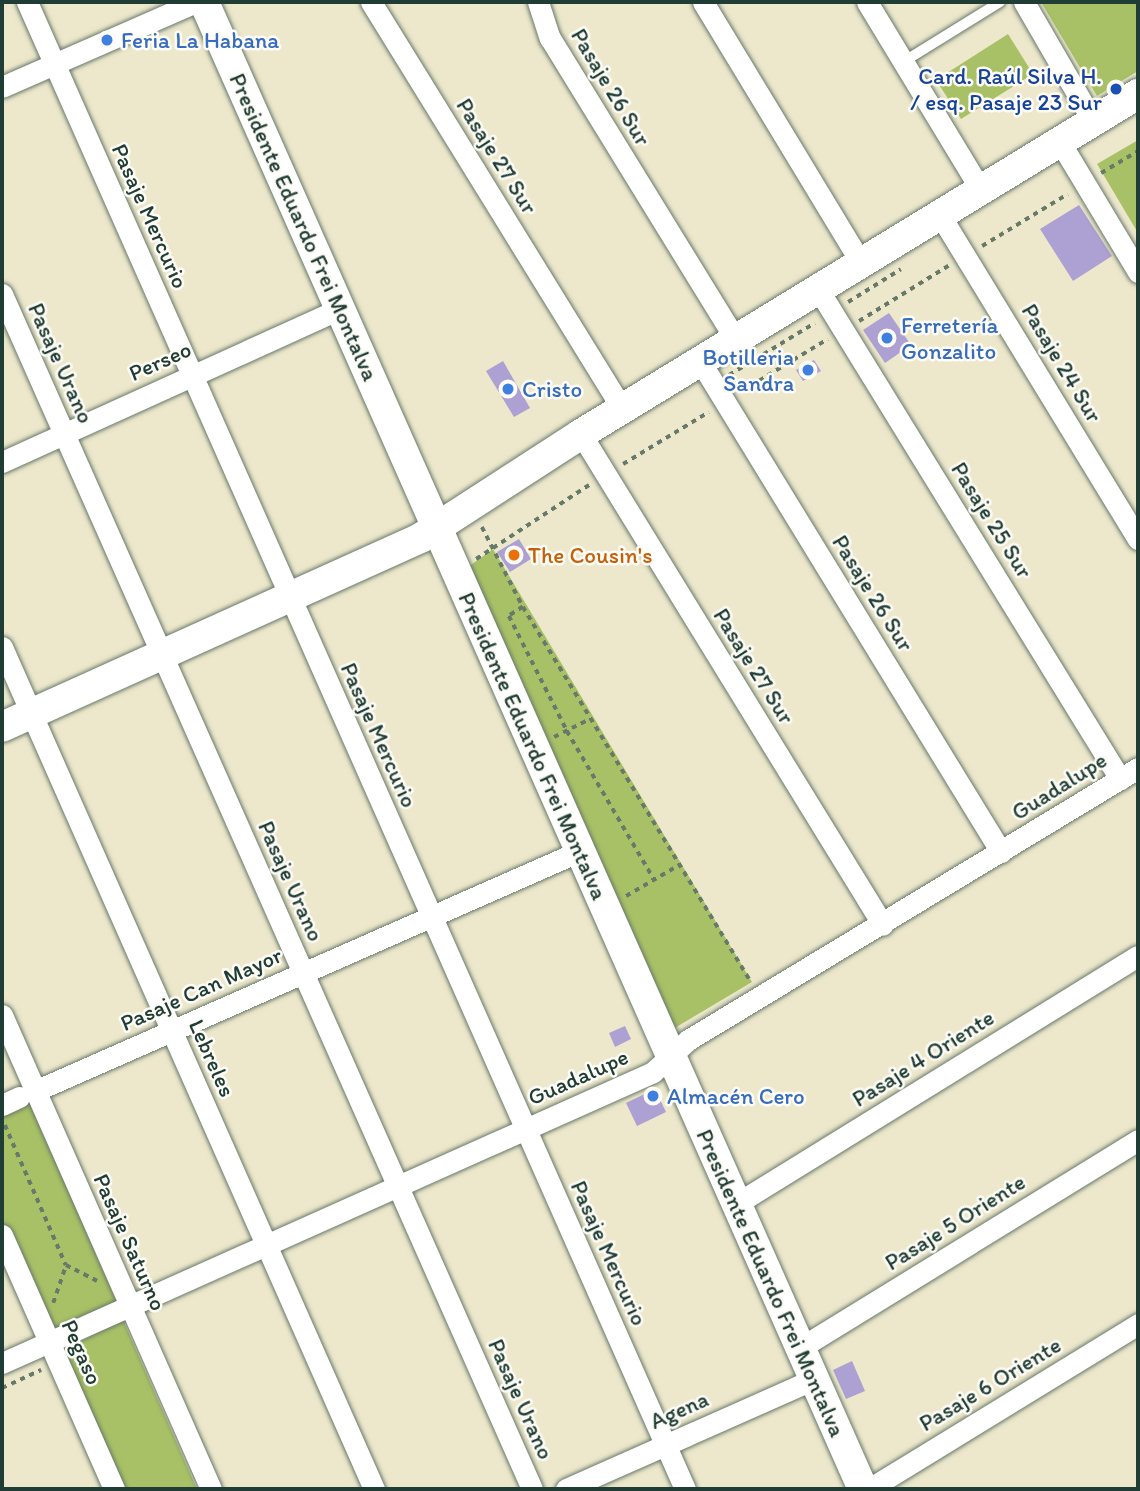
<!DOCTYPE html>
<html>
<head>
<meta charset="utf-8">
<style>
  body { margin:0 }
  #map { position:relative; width:1140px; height:1491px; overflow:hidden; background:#ede8cc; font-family:Itim,sans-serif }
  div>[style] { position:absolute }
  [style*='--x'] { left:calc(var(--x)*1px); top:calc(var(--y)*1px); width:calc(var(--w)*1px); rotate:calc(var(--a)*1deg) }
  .green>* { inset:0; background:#a9c166 }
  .building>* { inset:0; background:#ada0d2 }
  .path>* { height:3.5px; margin-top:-1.75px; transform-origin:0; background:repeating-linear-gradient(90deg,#677969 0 5px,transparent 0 10px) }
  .roads { filter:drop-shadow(0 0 2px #677969) drop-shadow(0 0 2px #677969) }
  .lane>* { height:10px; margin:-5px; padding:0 5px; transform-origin:5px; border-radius:5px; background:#fff }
  .street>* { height:21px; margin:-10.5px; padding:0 10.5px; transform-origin:10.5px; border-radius:10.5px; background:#fff }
  .secondary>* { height:30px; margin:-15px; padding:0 15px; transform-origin:15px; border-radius:15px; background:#fff }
  .dots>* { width:19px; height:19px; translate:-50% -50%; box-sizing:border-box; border:4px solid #fdfcf7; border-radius:50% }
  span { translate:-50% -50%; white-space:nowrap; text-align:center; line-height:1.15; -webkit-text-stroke:5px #fdfcf7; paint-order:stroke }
  .shop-label { font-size:23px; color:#366cbe }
  .left { translate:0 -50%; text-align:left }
  .right { translate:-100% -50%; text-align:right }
  .transit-label { font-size:23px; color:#164399 }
  .street-label { font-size:23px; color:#1f3d34 }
  .food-label { font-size:23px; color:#c56008 }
  .frame { position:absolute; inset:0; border:4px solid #1f3d34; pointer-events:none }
</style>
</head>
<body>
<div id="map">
  <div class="green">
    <i style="clip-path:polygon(1041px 2px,1138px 2px,1138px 71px,1097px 96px)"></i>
    <i style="clip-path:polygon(1008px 34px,1033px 74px,961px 119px,936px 80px)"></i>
    <i style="clip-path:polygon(1138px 140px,1138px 233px,1097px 164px)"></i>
    <i style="clip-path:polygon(493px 549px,752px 982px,673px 1029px,468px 567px)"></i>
    <i style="clip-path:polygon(32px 1102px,117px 1303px,51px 1331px,2px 1222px,2px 1117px)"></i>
    <i style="clip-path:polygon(123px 1320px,197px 1489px,121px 1489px,59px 1352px)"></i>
  </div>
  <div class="building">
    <i style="clip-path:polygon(1079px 205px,1112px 256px,1073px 281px,1040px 229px)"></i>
    <i style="clip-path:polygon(889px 313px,911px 345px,885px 363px,863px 330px)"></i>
    <i style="clip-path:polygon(814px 360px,821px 371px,803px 381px,796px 370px)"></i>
    <i style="clip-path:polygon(503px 361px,530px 408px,514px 417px,486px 371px)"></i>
    <i style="clip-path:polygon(519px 539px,531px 559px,510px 572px,497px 552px)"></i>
    <i style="clip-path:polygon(625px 1026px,631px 1039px,615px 1047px,609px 1033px)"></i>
    <i style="clip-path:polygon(655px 1089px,666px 1112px,637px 1126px,626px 1103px)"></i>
    <i style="clip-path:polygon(852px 1361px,865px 1391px,846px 1399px,833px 1370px)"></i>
  </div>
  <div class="path">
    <i style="--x:1101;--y:173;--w:43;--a:-30.7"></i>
    <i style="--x:982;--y:246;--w:100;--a:-31.2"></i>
    <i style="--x:848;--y:302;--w:62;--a:-31.9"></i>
    <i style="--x:859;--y:321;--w:105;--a:-31.7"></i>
    <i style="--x:729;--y:375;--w:100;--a:-31.2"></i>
    <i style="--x:742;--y:391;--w:100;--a:-31.2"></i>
    <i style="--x:623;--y:464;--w:100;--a:-31.2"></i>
    <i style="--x:482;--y:527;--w:90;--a:62.9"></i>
    <i style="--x:523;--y:607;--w:437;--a:58.7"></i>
    <i style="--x:476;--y:559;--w:135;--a:-33.2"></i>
    <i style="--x:523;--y:607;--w:17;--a:147"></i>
    <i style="--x:509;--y:616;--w:129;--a:63.2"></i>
    <i style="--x:567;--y:731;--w:172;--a:59.6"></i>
    <i style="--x:554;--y:737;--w:40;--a:-26.6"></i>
    <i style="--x:626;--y:896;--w:61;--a:-30.3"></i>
    <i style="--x:5;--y:1125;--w:153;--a:66.5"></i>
    <i style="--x:66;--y:1265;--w:35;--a:27"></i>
    <i style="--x:53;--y:1303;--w:40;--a:-71.1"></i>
    <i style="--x:2;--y:1388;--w:43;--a:-24.8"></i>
  </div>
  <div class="roads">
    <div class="lane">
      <i style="--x:903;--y:62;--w:114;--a:-31.7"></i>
    </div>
    <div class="street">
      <i style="--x:27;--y:2;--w:1626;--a:66.13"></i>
      <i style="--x:371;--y:2;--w:478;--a:58.3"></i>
      <i style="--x:538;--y:2;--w:38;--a:72"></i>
      <i style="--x:550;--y:38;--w:355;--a:58.4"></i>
      <i style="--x:703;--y:2;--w:305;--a:58.8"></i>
      <i style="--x:867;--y:2;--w:220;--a:58.8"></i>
      <i style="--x:1024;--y:2;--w:138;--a:59.9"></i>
      <i style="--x:2;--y:87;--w:212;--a:-23.7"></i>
      <i style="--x:1060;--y:142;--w:152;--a:59"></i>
      <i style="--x:940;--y:215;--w:380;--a:58.6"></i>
      <i style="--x:818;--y:289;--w:576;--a:58.35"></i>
      <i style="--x:2;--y:294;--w:1307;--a:66.08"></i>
      <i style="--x:700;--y:361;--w:576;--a:58.49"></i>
      <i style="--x:581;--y:434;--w:576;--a:58.41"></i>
      <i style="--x:2;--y:462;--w:371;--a:-24.4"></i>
      <i style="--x:2;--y:647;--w:921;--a:66.16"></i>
      <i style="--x:2;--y:1015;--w:518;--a:66.21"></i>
      <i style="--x:35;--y:1091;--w:596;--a:-23.77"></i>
      <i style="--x:2;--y:1105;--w:19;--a:-25"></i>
      <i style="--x:736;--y:1204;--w:472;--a:-31.7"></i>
      <i style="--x:2;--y:1235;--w:278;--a:66.2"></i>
      <i style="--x:800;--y:1348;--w:397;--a:-31.6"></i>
      <i style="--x:2;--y:1363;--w:713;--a:-24.08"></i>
      <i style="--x:653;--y:1072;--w:47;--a:-42.4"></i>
      <i style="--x:688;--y:1040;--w:526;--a:-31.15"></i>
      <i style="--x:566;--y:1489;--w:271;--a:-23.9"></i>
      <i style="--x:869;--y:1489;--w:316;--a:-31.5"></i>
    </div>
    <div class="secondary">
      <i style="--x:204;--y:2;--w:1626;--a:66.1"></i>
      <i style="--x:2;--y:727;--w:461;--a:-24.3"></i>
      <i style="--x:422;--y:537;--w:189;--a:-32.9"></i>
      <i style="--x:581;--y:434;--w:653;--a:-31.4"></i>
    </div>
  </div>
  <div class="dots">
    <i style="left:107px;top:40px;background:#3f7fe0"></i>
    <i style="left:1116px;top:89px;background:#1a4fb4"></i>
    <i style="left:887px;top:338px;background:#3f7fe0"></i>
    <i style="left:808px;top:370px;background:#3f7fe0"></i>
    <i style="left:508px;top:389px;background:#3f7fe0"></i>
    <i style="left:514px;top:555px;background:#e8710a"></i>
    <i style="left:653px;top:1096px;background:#3f7fe0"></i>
  </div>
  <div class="shop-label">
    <span class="left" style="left:121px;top:40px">Feria La Habana</span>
    <span class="left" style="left:901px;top:338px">Ferretería<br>Gonzalito</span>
    <span class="right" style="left:794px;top:370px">Botilleria<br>Sandra</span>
    <span class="left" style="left:522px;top:389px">Cristo</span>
    <span class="left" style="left:667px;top:1096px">Almacén Cero</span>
  </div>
  <div class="transit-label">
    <span class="right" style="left:1102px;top:89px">Card. Raúl Silva H.<br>/ esq. Pasaje 23 Sur</span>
  </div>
  <div class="street-label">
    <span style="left:611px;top:87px;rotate:59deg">Pasaje 26 Sur</span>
    <span style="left:497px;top:156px;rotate:58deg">Pasaje 27 Sur</span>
    <span style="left:150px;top:216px;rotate:66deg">Pasaje Mercurio</span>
    <span style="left:304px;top:227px;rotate:66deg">Presidente Eduardo Frei Montalva</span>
    <span style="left:160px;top:361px;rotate:-24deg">Perseo</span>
    <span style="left:61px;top:363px;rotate:66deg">Pasaje Urano</span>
    <span style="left:1062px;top:363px;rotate:59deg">Pasaje 24 Sur</span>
    <span style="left:992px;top:520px;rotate:58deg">Pasaje 25 Sur</span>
    <span style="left:873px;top:593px;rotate:58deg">Pasaje 26 Sur</span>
    <span style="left:754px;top:666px;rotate:58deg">Pasaje 27 Sur</span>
    <span style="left:379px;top:735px;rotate:66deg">Pasaje Mercurio</span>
    <span style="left:533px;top:746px;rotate:66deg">Presidente Eduardo Frei Montalva</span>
    <span style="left:1059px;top:786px;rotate:-32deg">Guadalupe</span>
    <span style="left:291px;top:881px;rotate:66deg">Pasaje Urano</span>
    <span style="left:201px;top:989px;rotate:-24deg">Pasaje Can Mayor</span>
    <span style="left:212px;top:1058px;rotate:66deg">Lebreles</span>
    <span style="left:923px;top:1058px;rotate:-32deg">Pasaje 4 Oriente</span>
    <span style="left:578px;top:1077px;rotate:-24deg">Guadalupe</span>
    <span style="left:955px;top:1222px;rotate:-32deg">Pasaje 5 Oriente</span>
    <span style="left:130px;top:1242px;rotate:66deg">Pasaje Saturno</span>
    <span style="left:609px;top:1253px;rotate:66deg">Pasaje Mercurio</span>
    <span style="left:771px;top:1283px;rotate:66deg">Presidente Eduardo Frei Montalva</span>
    <span style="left:82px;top:1352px;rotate:66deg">Pegaso</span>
    <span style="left:990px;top:1384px;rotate:-31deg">Pasaje 6 Oriente</span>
    <span style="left:521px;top:1399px;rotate:66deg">Pasaje Urano</span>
    <span style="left:679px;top:1410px;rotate:-24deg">Agena</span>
  </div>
  <div class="food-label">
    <span class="left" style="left:528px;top:555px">The Cousin's</span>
  </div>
  <div class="frame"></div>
</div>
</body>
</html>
